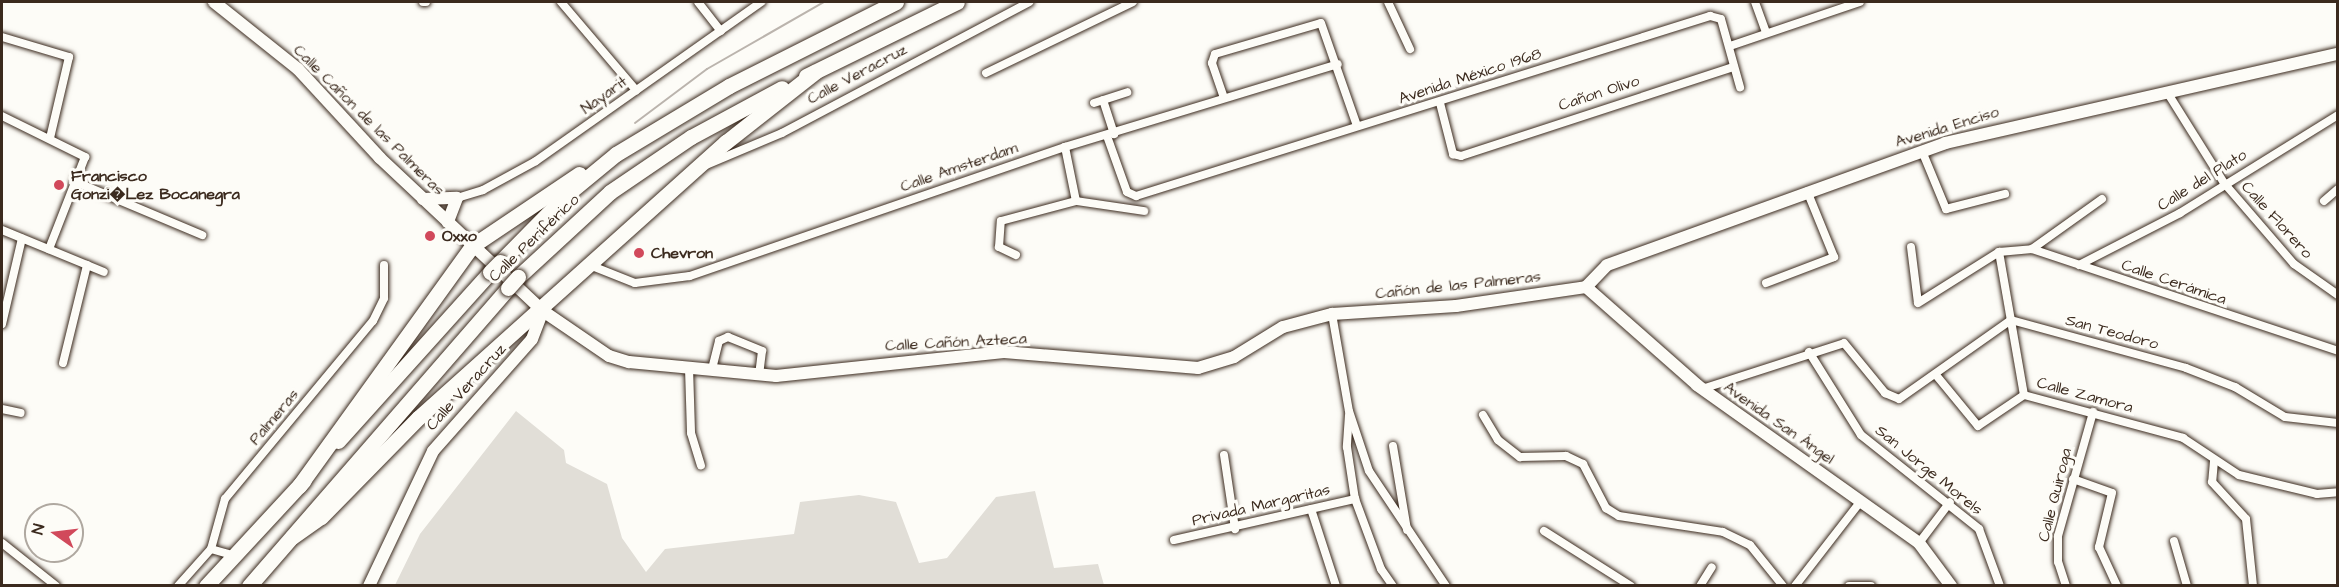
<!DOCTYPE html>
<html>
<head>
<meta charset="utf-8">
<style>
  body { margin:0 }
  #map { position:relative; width:2339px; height:587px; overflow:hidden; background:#fdfcf7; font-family:"Architects Daughter",sans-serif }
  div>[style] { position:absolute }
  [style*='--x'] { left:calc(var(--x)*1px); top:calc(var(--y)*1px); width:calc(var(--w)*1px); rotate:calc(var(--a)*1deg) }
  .green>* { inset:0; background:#e1ded7 }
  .stream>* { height:2px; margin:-1px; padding:0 1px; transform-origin:1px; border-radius:1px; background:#bbb4ad }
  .roads { filter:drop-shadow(0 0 2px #3b2a1e) drop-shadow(0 0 2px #3b2a1e) }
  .street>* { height:8px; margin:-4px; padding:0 4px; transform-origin:4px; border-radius:4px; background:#fdfcf7 }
  .secondary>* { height:12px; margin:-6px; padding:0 6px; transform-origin:6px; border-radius:6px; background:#fdfcf7 }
  .highway>* { height:15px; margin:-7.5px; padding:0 7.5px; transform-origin:7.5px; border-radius:7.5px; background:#fdfcf7 }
  .bridges { filter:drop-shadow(0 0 2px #3b2a1e) drop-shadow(0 0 2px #3b2a1e) }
  .highway-bridge>* { height:15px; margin:-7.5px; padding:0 7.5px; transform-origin:7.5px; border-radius:7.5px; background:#fdfcf7 }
  .dots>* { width:16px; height:16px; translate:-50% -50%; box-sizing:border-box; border:3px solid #fdfcf7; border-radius:50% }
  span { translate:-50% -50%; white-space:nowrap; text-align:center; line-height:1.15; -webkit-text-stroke:6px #fdfcf7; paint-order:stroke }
  .street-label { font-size:16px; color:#3b2a1e }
  .poi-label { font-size:16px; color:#3b2a1e; font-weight:700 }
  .left { translate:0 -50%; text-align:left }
  .frame { position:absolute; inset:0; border:3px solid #3b2a1e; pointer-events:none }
  .north { position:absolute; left:24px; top:503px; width:60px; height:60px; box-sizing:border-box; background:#fdfcf7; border:2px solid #afa8a0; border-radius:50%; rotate:284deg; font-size:16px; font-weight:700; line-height:24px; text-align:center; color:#3b2a1e }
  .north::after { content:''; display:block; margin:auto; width:21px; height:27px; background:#d1495b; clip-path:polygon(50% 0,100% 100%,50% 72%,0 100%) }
</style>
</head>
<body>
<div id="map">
  <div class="green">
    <i style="clip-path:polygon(516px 411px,564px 450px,566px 463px,607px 484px,622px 538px,646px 572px,665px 549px,794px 534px,800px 502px,859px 495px,896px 502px,919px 563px,947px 558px,996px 497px,1035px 491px,1054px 568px,1098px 564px,1104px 585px,395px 585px,420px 534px)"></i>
  </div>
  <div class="stream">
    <i style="--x:635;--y:123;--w:90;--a:-36.9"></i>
    <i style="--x:707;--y:69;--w:135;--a:-29.8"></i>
  </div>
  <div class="roads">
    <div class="street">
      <i style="--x:423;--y:2;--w:3;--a:0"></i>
      <i style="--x:561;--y:2;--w:116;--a:49.6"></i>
      <i style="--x:698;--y:2;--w:37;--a:52"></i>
      <i style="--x:1388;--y:2;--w:52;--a:64.9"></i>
      <i style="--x:1755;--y:2;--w:33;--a:70"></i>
      <i style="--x:2;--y:37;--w:70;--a:16.6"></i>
      <i style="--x:69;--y:57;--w:83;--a:103.2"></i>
      <i style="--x:1730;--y:46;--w:137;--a:-18.7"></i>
      <i style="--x:986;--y:73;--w:163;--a:-25.8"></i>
      <i style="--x:2167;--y:92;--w:107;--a:57.9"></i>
      <i style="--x:2224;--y:183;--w:107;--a:49.2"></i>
      <i style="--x:2294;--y:264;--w:54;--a:35.2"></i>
      <i style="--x:1224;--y:98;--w:37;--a:-109"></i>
      <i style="--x:1212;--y:63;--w:9;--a:-72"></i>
      <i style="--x:1215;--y:54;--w:110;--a:-16.3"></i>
      <i style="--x:1321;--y:23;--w:109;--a:70.7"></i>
      <i style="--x:1103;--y:100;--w:36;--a:72"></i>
      <i style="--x:1094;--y:103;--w:35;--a:-18"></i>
      <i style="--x:1440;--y:103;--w:53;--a:75.7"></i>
      <i style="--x:1453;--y:154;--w:8;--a:14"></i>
      <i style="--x:1461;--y:156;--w:286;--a:-18.1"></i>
      <i style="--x:2;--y:116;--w:93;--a:26.3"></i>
      <i style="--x:85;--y:157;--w:99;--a:111.4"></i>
      <i style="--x:1107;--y:136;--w:59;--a:70.3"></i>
      <i style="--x:1127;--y:192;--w:10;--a:24"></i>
      <i style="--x:1136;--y:196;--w:602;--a:-17.41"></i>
      <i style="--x:1710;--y:16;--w:11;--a:15"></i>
      <i style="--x:1721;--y:19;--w:71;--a:74.4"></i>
      <i style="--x:1065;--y:147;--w:55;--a:78.5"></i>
      <i style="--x:1922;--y:151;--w:63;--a:67.5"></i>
      <i style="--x:1946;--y:209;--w:61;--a:-14.3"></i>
      <i style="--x:706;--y:165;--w:82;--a:-22.8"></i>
      <i style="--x:782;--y:133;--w:280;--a:-27.9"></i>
      <i style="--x:76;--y:182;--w:137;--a:22.8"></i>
      <i style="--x:457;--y:198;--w:27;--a:-17"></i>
      <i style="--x:483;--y:190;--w:60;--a:-28.7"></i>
      <i style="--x:536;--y:161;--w:276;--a:-35.2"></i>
      <i style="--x:2324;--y:201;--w:18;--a:-41"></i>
      <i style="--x:2;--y:230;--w:110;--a:22.4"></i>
      <i style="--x:1911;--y:247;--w:56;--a:82.9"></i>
      <i style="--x:1918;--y:303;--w:96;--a:-32.2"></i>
      <i style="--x:1999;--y:252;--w:33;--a:-5"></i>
      <i style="--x:2032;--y:249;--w:323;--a:18.4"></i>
      <i style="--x:2032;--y:249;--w:86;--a:-35.5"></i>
      <i style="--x:1999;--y:252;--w:145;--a:80.1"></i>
      <i style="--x:1016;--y:255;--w:19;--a:-155"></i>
      <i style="--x:999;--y:247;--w:26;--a:-86"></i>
      <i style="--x:1001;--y:221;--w:78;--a:-14.9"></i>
      <i style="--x:1076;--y:201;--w:69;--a:8.4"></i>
      <i style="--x:2079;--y:265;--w:114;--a:-27.2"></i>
      <i style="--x:2180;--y:213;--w:186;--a:-31.8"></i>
      <i style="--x:592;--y:266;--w:46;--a:21.6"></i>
      <i style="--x:635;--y:283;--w:55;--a:-7.3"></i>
      <i style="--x:690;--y:276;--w:397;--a:-19"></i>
      <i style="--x:1065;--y:147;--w:285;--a:-16.9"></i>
      <i style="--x:1766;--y:283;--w:73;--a:-20.9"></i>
      <i style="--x:1834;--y:257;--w:71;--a:-112.2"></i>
      <i style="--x:1332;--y:314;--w:98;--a:80.1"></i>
      <i style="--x:1349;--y:411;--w:63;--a:71.6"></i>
      <i style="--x:1369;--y:471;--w:138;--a:56.2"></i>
      <i style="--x:2;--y:324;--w:88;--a:-76.9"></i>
      <i style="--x:1809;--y:352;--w:98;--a:57.9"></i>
      <i style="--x:1861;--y:435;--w:151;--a:38.5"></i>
      <i style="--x:1979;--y:529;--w:61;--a:69.8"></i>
      <i style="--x:63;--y:363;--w:101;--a:-76.2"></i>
      <i style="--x:689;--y:368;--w:65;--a:88.2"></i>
      <i style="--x:691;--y:433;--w:34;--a:73"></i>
      <i style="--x:712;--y:369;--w:29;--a:-76"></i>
      <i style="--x:719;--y:341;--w:10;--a:-24"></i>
      <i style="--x:728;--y:337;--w:37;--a:22"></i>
      <i style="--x:762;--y:351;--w:23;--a:97"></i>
      <i style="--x:1936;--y:375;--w:66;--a:50.5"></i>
      <i style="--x:1978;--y:426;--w:55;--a:-34"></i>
      <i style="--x:2024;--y:395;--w:165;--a:15.1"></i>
      <i style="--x:2183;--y:438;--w:67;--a:33.5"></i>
      <i style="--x:2239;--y:475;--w:80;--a:13.7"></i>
      <i style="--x:2317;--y:494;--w:21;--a:-5"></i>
      <i style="--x:1702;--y:389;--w:149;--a:-17.9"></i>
      <i style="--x:1844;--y:343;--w:65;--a:50.6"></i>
      <i style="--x:1885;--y:393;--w:15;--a:23"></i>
      <i style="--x:1899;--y:399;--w:137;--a:-35.2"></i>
      <i style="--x:2011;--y:320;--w:181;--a:15.3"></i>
      <i style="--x:2186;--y:368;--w:53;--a:21.2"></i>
      <i style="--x:2235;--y:387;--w:58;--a:31"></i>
      <i style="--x:2285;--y:417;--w:53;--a:6.5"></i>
      <i style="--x:2;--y:409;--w:19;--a:12"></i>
      <i style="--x:1349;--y:415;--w:32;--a:94"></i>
      <i style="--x:1347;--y:447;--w:53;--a:81.3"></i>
      <i style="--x:1355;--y:499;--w:75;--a:69.6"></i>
      <i style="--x:1381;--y:569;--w:21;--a:55"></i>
      <i style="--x:1483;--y:415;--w:29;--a:59"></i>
      <i style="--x:1498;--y:440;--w:28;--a:38"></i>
      <i style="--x:1520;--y:457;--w:46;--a:-1.2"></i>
      <i style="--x:1566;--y:456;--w:19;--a:25"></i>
      <i style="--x:1583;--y:464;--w:50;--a:62.4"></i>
      <i style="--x:1606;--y:508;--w:15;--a:32"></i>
      <i style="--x:1619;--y:516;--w:105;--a:8.7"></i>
      <i style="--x:1723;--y:532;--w:30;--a:26"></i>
      <i style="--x:1750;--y:545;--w:53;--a:51.2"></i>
      <i style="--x:1393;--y:446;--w:85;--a:80.5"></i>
      <i style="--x:1224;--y:455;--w:75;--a:81.5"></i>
      <i style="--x:2214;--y:461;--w:21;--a:95"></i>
      <i style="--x:2212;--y:482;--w:50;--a:47.4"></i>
      <i style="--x:2246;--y:519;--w:67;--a:84"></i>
      <i style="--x:2073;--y:479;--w:41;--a:19.7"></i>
      <i style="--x:2112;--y:493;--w:56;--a:103.5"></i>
      <i style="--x:2099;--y:547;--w:43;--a:65.2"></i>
      <i style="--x:1311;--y:509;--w:81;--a:72"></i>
      <i style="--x:1544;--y:531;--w:103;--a:32.3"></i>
      <i style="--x:1174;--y:540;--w:186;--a:-12.8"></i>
      <i style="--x:2174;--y:541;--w:47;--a:73.9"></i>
      <i style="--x:2;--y:543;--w:69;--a:38.5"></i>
      <i style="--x:1919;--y:543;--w:51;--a:-52.9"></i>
      <i style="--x:211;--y:549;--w:26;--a:16"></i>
      <i style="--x:178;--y:586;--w:50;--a:-48.3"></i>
      <i style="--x:211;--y:549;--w:52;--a:-74.4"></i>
      <i style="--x:225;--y:499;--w:231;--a:-50.3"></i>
      <i style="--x:373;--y:321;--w:25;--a:-64"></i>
      <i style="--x:384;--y:298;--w:33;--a:-90"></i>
      <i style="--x:1700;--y:586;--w:22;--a:-58"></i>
      <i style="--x:1795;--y:586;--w:108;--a:-52.2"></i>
      <i style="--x:1849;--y:586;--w:22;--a:0"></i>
      <i style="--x:2066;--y:586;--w:25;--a:-108"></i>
      <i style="--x:2058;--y:562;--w:26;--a:-90"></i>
      <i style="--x:2058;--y:536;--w:129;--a:-74.2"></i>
    </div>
    <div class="secondary">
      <i style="--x:214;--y:2;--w:107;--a:38.6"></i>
      <i style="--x:298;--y:69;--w:121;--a:47.3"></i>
      <i style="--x:380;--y:158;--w:224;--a:43.2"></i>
      <i style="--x:543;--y:311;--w:80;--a:34.3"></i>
      <i style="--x:609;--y:356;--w:21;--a:17"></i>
      <i style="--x:629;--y:362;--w:148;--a:5.4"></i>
      <i style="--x:776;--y:376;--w:229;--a:-6"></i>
      <i style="--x:1004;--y:352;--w:195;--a:4.7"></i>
      <i style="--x:1198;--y:368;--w:38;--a:-17"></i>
      <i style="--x:1234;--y:357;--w:57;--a:-31.5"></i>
      <i style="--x:1283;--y:327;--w:51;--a:-14.9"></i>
      <i style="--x:1332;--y:314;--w:124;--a:-3.7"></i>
      <i style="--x:1456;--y:306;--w:131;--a:-8.3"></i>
      <i style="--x:423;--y:199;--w:34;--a:-2"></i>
      <i style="--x:457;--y:198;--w:26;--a:111"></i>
      <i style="--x:1586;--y:287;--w:30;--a:-46"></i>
      <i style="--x:1607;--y:265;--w:359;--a:-19.8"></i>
      <i style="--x:1945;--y:143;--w:403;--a:-12.8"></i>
      <i style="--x:1586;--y:287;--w:148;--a:41.4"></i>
      <i style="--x:1697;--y:385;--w:272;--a:35.4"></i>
      <i style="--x:1919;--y:543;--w:54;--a:53.3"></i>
      <i style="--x:369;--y:586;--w:149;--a:-64.6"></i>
      <i style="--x:433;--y:451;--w:149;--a:-48.5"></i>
      <i style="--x:532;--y:339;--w:30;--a:-69"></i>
    </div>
    <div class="highway">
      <i style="--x:806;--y:76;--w:168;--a:-26.1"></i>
      <i style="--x:500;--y:262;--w:93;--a:-45.4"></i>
      <i style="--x:565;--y:196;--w:66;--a:-39.5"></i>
      <i style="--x:616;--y:154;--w:132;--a:-31"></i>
      <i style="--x:729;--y:86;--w:187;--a:-26.7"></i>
      <i style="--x:518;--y:277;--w:125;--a:-42.7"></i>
      <i style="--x:610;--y:192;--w:98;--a:-34.2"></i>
      <i style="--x:691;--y:137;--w:103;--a:-28.3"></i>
      <i style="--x:338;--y:441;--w:227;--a:-48"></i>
      <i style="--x:299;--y:486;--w:296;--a:-54.2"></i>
      <i style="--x:472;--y:246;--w:129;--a:-33.9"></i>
      <i style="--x:292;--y:537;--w:35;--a:-35"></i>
      <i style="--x:321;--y:517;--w:139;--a:-45.6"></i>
      <i style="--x:418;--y:418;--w:414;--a:-41.9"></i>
      <i style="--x:726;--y:142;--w:113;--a:-38.2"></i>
      <i style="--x:206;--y:586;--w:144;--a:-47.2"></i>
      <i style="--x:249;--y:586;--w:395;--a:-49"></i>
    </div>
  </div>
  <div class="bridges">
    <div class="highway-bridge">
      <i style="--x:490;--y:272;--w:14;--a:-45"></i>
      <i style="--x:508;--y:288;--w:15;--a:-48"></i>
    </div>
  </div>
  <div class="dots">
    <i style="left:59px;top:185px;background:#d1495b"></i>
    <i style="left:430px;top:236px;background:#d1495b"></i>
    <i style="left:639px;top:253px;background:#d1495b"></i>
  </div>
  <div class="street-label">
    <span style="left:857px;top:74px;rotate:-28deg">Calle Veracruz</span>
    <span style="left:1470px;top:76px;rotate:-18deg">Avenida México 1968</span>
    <span style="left:1599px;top:93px;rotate:-18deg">Cañon Olivo</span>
    <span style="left:604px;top:95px;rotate:-36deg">Nayarit</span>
    <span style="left:369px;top:120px;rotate:45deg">Calle Cañon de las Palmeras</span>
    <span style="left:1947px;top:127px;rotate:-17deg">Avenida Enciso</span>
    <span style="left:959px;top:167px;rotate:-19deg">Calle Amsterdam</span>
    <span style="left:2202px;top:180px;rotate:-32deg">Calle del Plato</span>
    <span style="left:2277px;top:220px;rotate:48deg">Calle Florero</span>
    <span style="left:534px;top:238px;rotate:-44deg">Calle Periférico</span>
    <span style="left:2174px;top:282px;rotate:19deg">Calle Cerámica</span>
    <span style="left:1458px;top:285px;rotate:-6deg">Cañón de las Palmeras</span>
    <span style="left:2112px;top:332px;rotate:15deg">San Teodoro</span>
    <span style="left:956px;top:342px;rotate:-3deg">Calle Cañón Azteca</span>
    <span style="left:466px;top:387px;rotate:-48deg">Calle Veracruz</span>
    <span style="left:2085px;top:395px;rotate:15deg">Calle Zamora</span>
    <span style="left:274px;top:417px;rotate:-50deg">Palmeras</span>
    <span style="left:1779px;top:423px;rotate:35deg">Avenida San Ángel</span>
    <span style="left:1929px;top:470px;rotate:39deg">San Jorge Morels</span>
    <span style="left:2055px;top:495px;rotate:-76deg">Calle Quiroga</span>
    <span style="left:1261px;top:505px;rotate:-13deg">Privada Margaritas</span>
  </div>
  <div class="poi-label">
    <span class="left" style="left:71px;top:185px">Francisco<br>Gonzi�Lez Bocanegra</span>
    <span class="left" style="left:442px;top:236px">Oxxo</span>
    <span class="left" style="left:651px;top:253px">Chevron</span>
  </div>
  <div class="frame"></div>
  <div class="north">N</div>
</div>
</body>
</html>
